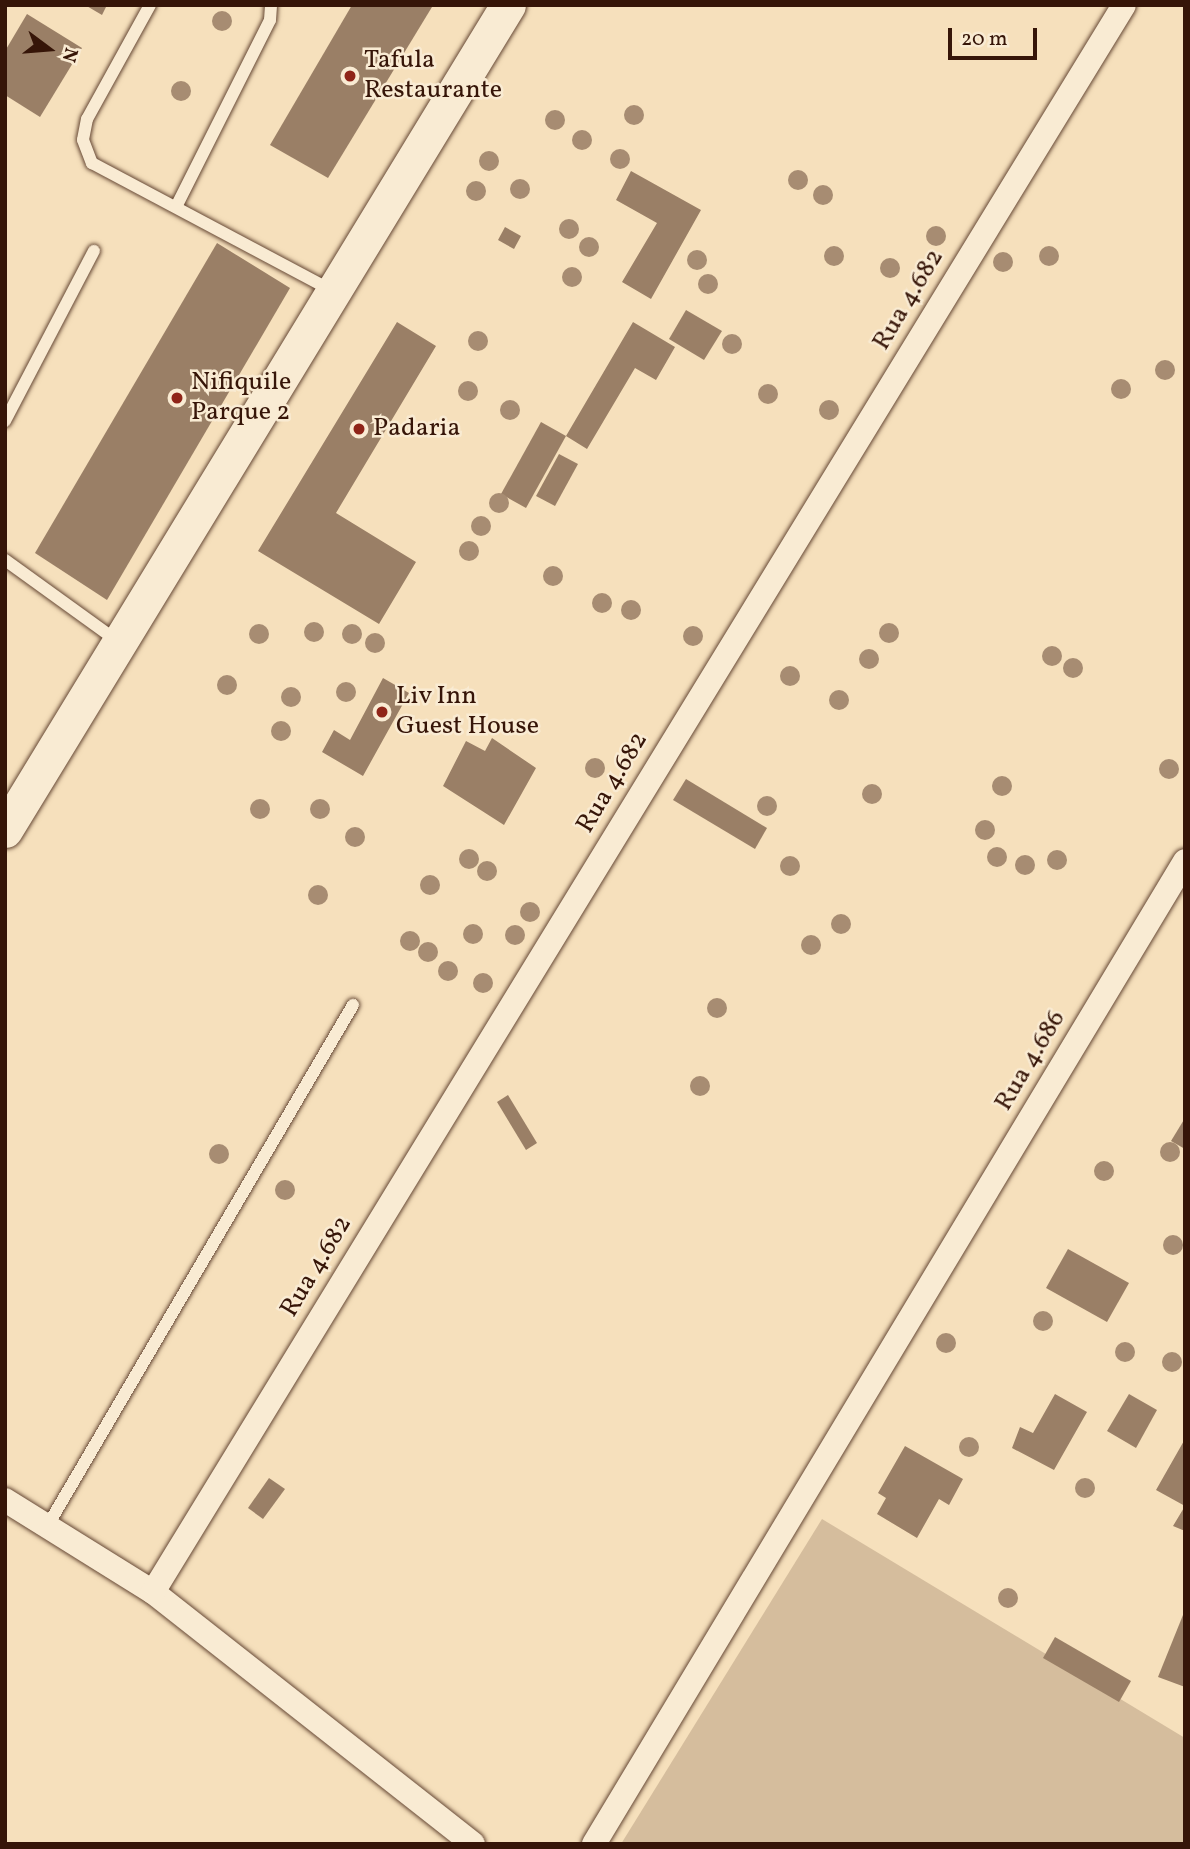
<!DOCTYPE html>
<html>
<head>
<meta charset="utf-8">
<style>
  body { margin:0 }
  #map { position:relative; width:1190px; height:1849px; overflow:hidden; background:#f6e0bc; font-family:Vollkorn,serif }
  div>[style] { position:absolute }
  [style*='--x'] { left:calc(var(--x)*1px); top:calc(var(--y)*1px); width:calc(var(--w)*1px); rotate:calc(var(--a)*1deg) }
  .green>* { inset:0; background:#d5bd9d }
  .building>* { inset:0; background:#9a7f66 }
  .roads { filter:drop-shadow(0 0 2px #664835) drop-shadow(0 0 2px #664835) }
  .lane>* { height:12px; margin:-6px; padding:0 6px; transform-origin:6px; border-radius:6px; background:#f9ebd3 }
  .street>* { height:24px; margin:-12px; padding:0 12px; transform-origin:12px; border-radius:12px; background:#f9ebd3 }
  .secondary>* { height:35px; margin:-17.5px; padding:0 17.5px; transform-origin:17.5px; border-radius:17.5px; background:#f9ebd3 }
  .trees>* { width:20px; height:20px; margin:-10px; border-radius:50%; background:#a78c72 }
  .dots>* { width:19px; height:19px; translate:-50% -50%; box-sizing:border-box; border:4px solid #f9ebd3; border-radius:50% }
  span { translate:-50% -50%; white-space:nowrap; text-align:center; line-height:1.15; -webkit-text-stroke:5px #f9ebd3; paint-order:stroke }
  .poi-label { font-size:26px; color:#361508 }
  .left { translate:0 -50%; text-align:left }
  .street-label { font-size:26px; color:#361508 }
  .frame { position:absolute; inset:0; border:7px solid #361508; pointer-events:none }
  .north { position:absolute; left:14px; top:14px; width:70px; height:70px; -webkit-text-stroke:5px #f9ebd3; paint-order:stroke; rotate:106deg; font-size:19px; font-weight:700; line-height:28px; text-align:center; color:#361508 }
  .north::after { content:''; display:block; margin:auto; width:24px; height:32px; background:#361508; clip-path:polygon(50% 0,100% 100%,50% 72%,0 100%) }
  .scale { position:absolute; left:948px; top:28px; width:89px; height:32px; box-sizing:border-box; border:4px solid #361508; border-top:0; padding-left:9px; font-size:21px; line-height:24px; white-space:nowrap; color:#361508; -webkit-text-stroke:5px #f9ebd3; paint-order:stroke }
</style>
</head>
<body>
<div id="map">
  <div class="green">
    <i style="clip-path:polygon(822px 1519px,1185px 1738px,1185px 1844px,621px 1844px)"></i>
  </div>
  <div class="building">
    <i style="clip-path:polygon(85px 5px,107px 5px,102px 15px)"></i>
    <i style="clip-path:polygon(352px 5px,432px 7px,328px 178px,270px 145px)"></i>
    <i style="clip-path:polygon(27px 14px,82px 48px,40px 117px,5px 95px,5px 51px)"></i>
    <i style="clip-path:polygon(631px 171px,701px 210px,651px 299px,622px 282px,657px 223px,616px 200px)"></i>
    <i style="clip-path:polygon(505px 227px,521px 236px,514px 249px,498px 240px)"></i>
    <i style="clip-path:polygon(217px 243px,290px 288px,107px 600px,35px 553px)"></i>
    <i style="clip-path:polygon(686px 310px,722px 331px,704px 360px,669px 339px)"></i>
    <i style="clip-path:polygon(397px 322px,436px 346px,336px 513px,416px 562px,379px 624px,258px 551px)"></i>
    <i style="clip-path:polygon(633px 322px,675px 347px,656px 380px,635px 368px,587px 449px,566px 436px)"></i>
    <i style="clip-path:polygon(541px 422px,566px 436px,526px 508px,501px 494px)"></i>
    <i style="clip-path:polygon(559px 454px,578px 464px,555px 506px,536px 496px)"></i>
    <i style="clip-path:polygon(383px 678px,409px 693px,363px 776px,322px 752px,334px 730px,350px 740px)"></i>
    <i style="clip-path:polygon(492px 738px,536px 768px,504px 825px,443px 786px,466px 741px,485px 751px)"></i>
    <i style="clip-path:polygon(686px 779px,767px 828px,755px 849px,673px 800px)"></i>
    <i style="clip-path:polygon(508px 1095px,537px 1143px,526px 1150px,497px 1102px)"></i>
    <i style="clip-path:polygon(1185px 1118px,1185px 1149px,1171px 1141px)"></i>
    <i style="clip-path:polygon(1068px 1249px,1129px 1283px,1107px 1322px,1046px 1288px)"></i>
    <i style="clip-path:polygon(1055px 1394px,1087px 1412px,1054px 1470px,1012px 1448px,1020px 1427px,1033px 1433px)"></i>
    <i style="clip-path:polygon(1129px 1394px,1157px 1410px,1136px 1448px,1107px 1431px)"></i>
    <i style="clip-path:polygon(1185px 1439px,1185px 1531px,1173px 1526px,1185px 1506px,1156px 1490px)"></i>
    <i style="clip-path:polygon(905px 1446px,963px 1479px,949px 1505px,939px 1499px,917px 1538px,877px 1514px,886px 1498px,878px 1493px)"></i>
    <i style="clip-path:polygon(269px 1478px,285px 1489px,263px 1519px,248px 1508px)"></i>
    <i style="clip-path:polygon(1185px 1610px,1185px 1687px,1158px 1677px)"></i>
    <i style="clip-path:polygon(1055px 1637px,1131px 1681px,1119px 1702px,1043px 1658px)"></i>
  </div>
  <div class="roads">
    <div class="lane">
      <i style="--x:150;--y:5;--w:130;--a:118.9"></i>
      <i style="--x:87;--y:119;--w:21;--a:101"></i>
      <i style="--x:83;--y:140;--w:25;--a:69"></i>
      <i style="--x:92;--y:163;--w:271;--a:28"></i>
      <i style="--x:176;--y:207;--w:209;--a:-63.3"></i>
      <i style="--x:270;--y:20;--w:15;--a:-86"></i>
      <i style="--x:5;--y:421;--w:192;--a:-62.4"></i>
      <i style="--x:5;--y:560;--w:137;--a:35.8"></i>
      <i style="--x:48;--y:1525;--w:603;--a:-59.61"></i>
    </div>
    <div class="street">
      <i style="--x:5;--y:1500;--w:174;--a:31.9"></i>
      <i style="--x:153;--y:1592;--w:407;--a:38.2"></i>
      <i style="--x:153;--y:1592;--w:1860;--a:-58.54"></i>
      <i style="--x:594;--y:1844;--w:1147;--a:-58.98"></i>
    </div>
    <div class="secondary">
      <i style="--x:5;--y:830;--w:966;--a:-58.63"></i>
    </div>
  </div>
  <div class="trees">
    <i style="left:222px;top:21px"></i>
    <i style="left:181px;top:91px"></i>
    <i style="left:634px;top:115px"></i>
    <i style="left:555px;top:120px"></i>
    <i style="left:582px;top:140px"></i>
    <i style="left:620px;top:159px"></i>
    <i style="left:489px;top:161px"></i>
    <i style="left:798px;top:180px"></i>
    <i style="left:520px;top:189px"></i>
    <i style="left:476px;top:191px"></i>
    <i style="left:823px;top:195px"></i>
    <i style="left:569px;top:229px"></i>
    <i style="left:936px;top:236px"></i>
    <i style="left:589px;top:247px"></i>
    <i style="left:834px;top:256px"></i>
    <i style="left:1049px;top:256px"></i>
    <i style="left:697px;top:260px"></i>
    <i style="left:1003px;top:262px"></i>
    <i style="left:890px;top:268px"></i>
    <i style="left:572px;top:277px"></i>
    <i style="left:708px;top:284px"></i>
    <i style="left:478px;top:341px"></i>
    <i style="left:732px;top:344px"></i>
    <i style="left:1165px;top:370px"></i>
    <i style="left:1121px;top:389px"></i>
    <i style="left:468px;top:391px"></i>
    <i style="left:768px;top:394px"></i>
    <i style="left:510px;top:410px"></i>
    <i style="left:829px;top:410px"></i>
    <i style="left:499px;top:503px"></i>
    <i style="left:481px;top:526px"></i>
    <i style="left:469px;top:551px"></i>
    <i style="left:553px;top:576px"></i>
    <i style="left:602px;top:603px"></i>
    <i style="left:631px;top:610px"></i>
    <i style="left:314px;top:632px"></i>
    <i style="left:889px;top:633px"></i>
    <i style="left:259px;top:634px"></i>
    <i style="left:352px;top:634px"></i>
    <i style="left:693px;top:636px"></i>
    <i style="left:375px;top:643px"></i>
    <i style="left:1052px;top:656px"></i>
    <i style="left:869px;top:659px"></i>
    <i style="left:1073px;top:668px"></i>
    <i style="left:790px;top:676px"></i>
    <i style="left:227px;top:685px"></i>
    <i style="left:346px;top:692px"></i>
    <i style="left:291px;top:697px"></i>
    <i style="left:839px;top:700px"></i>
    <i style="left:281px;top:731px"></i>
    <i style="left:595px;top:768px"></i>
    <i style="left:1169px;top:769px"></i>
    <i style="left:1002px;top:786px"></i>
    <i style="left:872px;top:794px"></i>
    <i style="left:767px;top:806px"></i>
    <i style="left:260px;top:809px"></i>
    <i style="left:320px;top:809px"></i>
    <i style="left:985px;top:830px"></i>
    <i style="left:355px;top:837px"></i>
    <i style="left:997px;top:857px"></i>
    <i style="left:469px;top:859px"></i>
    <i style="left:1057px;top:860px"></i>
    <i style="left:1025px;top:865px"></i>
    <i style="left:790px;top:866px"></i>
    <i style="left:487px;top:871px"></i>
    <i style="left:430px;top:885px"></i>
    <i style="left:318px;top:895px"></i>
    <i style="left:530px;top:912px"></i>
    <i style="left:841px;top:924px"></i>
    <i style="left:473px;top:934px"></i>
    <i style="left:515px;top:935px"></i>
    <i style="left:410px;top:941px"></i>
    <i style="left:811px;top:945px"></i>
    <i style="left:428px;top:952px"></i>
    <i style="left:448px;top:971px"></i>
    <i style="left:483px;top:983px"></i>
    <i style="left:717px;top:1008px"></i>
    <i style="left:700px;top:1086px"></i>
    <i style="left:1170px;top:1152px"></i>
    <i style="left:219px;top:1154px"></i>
    <i style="left:1104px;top:1171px"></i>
    <i style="left:285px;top:1190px"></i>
    <i style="left:1173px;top:1245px"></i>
    <i style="left:1043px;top:1321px"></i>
    <i style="left:946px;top:1343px"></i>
    <i style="left:1125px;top:1352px"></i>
    <i style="left:1172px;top:1362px"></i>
    <i style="left:969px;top:1447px"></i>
    <i style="left:1085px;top:1488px"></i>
    <i style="left:1008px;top:1598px"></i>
  </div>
  <div class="dots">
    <i style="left:350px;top:76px;background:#8f2418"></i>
    <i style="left:177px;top:398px;background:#8f2418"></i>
    <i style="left:359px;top:429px;background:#8f2418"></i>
    <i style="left:382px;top:712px;background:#8f2418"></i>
  </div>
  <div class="poi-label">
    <span class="left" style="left:364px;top:76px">Tafula<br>Restaurante</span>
    <span class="left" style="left:191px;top:398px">Nifiquile<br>Parque 2</span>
    <span class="left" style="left:373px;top:429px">Padaria</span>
    <span class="left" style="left:396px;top:712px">Liv Inn<br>Guest House</span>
  </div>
  <div class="street-label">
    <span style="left:909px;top:300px;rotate:-59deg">Rua 4.682</span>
    <span style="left:613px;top:783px;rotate:-59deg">Rua 4.682</span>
    <span style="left:1031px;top:1061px;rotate:-59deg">Rua 4.686</span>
    <span style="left:317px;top:1267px;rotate:-59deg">Rua 4.682</span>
  </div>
  <div class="frame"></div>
  <div class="north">N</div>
  <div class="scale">20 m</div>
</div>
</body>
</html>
